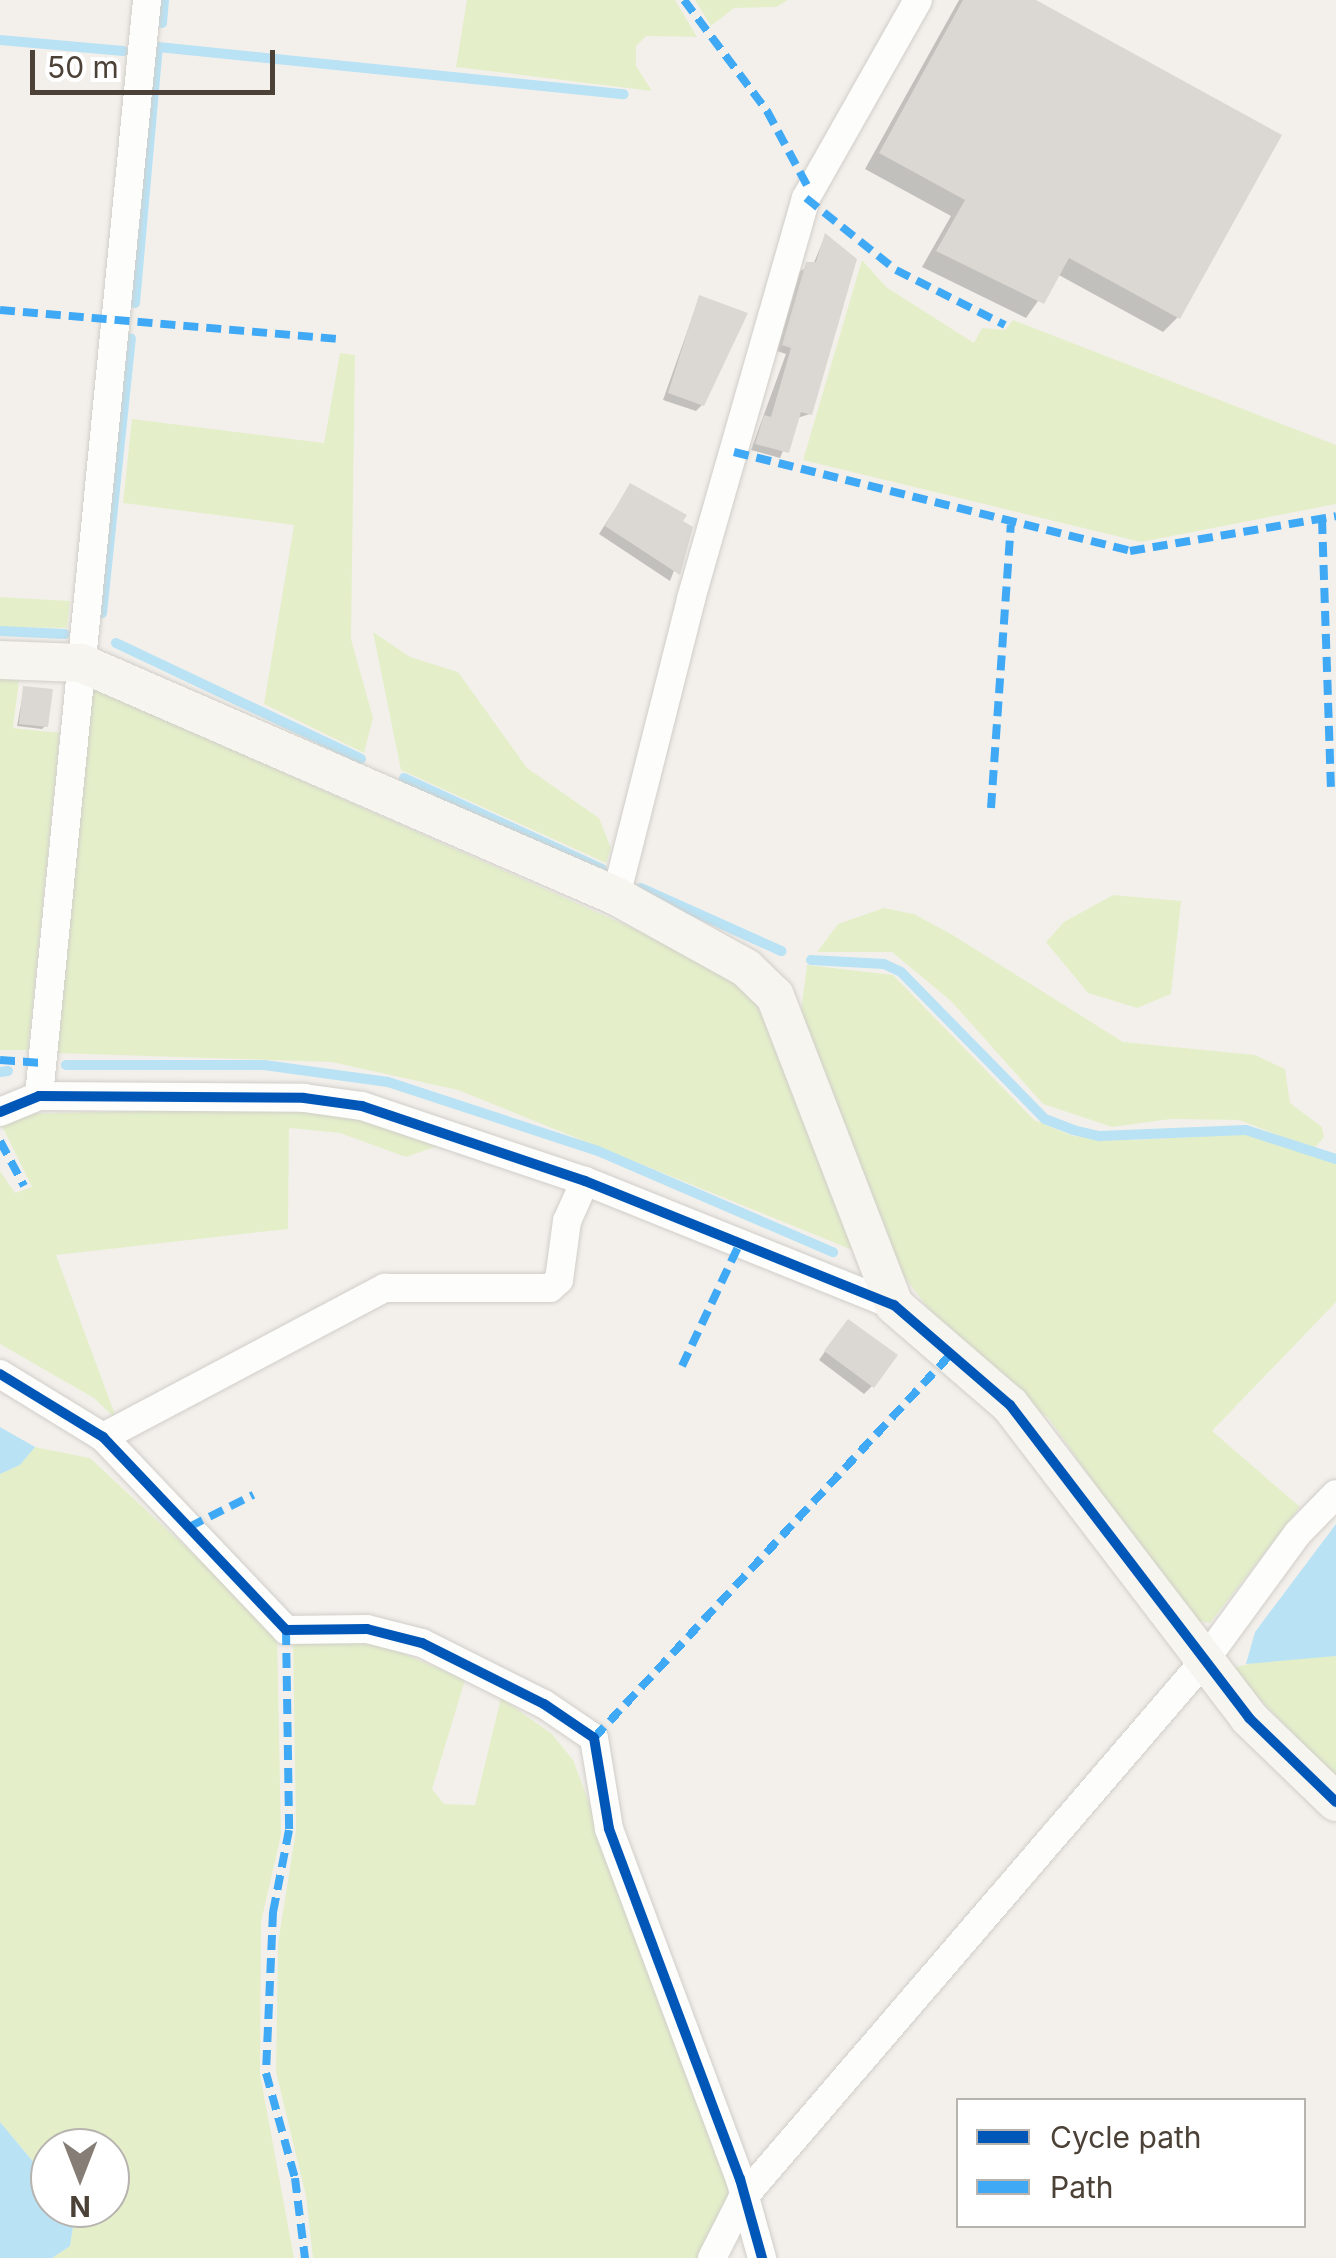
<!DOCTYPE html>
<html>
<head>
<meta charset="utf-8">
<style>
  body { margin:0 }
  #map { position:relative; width:1336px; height:2258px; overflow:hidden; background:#f3f0ec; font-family:Inter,sans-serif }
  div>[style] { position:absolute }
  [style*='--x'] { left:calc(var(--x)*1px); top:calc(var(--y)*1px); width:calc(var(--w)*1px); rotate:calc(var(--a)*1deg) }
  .green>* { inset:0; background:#e4efca }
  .water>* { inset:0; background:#b9e2f4 }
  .shadow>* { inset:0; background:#0003 }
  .stream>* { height:10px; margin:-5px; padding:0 5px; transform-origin:5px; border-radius:5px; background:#b9e2f4 }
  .building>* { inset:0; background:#dbd7d2 }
  .roads { filter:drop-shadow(0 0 2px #d1cec9) drop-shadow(0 0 2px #d1cec9) }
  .street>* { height:28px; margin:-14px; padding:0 14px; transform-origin:14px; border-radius:14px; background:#fdfdfc }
  .secondary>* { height:38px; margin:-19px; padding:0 19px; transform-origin:19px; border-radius:19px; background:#f7f5f0 }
  .quiet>* { height:8px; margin-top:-4px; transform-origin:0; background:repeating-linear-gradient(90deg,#3fa9f5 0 15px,transparent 0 23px) }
  .cycleway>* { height:10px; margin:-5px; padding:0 5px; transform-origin:5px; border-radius:5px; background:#0057b8 }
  span { translate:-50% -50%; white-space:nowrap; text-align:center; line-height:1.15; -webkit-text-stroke:8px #fff; paint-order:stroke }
  .legend { position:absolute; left:956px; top:2098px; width:350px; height:130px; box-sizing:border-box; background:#fff; border:2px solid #b7b3af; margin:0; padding:12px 18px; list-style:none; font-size:30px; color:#4b4136 }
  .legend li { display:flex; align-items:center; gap:20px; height:50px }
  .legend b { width:50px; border:2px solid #b7b3af }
  .north { position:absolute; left:30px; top:2128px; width:100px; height:100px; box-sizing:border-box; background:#fff; border:2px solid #b7b3af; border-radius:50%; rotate:180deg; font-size:28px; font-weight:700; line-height:40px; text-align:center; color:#4b4136 }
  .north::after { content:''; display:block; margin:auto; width:35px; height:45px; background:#867e76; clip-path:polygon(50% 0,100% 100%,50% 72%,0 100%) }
  .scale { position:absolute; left:30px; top:50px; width:245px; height:45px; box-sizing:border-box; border:5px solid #4b4136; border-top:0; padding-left:12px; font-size:30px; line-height:35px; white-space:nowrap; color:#4b4136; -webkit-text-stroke:8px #fff; paint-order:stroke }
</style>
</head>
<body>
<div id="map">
  <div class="green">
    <i style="clip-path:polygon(467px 0,675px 0,697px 37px,646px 36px,636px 46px,636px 66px,652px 91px,456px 67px)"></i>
    <i style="clip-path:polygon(695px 0,788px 0,776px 7px,734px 8px,711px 26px)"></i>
    <i style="clip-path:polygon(862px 260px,886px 287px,974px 343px,982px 328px,1005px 330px,1013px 320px,1336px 445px,1336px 504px,1141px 542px,803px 460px)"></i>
    <i style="clip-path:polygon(340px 353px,355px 355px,351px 639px,373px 718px,364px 753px,264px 704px,294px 525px,123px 503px,132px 419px,324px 443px)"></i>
    <i style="clip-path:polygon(0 597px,70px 601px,67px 628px,0 627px)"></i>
    <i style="clip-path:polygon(373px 632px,410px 657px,458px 672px,527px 768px,599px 818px,611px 848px,606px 863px,401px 770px)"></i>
    <i style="clip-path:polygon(0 672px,20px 673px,13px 728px,60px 733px,28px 1050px,0 1050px)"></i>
    <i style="clip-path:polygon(96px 689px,639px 931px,733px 981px,757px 1006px,779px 1049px,855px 1251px,458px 1090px,332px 1062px,54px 1053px,88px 693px)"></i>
    <i style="clip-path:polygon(1113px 895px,1181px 901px,1171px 994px,1137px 1008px,1088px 993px,1046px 942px,1064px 922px)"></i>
    <i style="clip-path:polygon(884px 908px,914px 914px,951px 934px,1123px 1042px,1255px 1055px,1285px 1069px,1290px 1103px,1322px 1127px,1324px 1137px,1314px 1149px,1239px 1120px,1171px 1119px,1112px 1127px,1043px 1104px,951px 1001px,892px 952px,817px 952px,838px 924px)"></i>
    <i style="clip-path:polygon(807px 965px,893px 975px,1034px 1120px,1073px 1136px,1133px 1140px,1246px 1134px,1336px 1164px,1336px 1302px,1212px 1431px,1300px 1507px,1210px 1623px,1189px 1619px,1050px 1420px,935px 1317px,902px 1274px,801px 1011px)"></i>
    <i style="clip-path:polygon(257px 1108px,371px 1119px,444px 1144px,406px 1157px,340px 1133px,289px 1128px,288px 1229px,56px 1255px,117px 1420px,94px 1398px,0 1344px,0 1171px,15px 1193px,32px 1187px,0 1122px,24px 1114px)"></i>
    <i style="clip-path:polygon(35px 1447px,90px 1458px,277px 1632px,281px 1835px,261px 1922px,260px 2074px,294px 2258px,52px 2258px,70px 2246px,73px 2227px,66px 2208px,110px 2208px,110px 2148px,50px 2148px,50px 2182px,0 2122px,0 1474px,20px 1465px)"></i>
    <i style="clip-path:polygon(293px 1638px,383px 1645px,465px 1680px,432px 1789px,444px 1804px,475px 1805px,501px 1698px,552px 1734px,573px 1760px,733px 2183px,735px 2194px,704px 2258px,313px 2258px,306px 2196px,276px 2072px,278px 1943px,296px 1830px)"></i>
    <i style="clip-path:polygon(1336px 1656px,1336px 1778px,1231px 1669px,1269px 1658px)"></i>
  </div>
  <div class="water">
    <i style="clip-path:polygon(0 1427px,35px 1447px,20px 1465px,0 1474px)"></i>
    <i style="clip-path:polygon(1336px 1524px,1336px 1656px,1246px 1664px,1255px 1632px)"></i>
    <i style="clip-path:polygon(0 2122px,50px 2182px,50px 2208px,66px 2208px,73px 2227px,70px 2246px,52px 2258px,0 2258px)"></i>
  </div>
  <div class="shadow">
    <i style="clip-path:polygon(959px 0,1030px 0,1178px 317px,1163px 332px,1057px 274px,1026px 318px,922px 267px,951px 216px,865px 169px)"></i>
    <i style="clip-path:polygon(825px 236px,810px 414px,797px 418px,780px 458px,751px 450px,786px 354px,777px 351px,800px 271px,813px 265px)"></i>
    <i style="clip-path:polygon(699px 298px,702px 405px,696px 411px,663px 400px)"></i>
    <i style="clip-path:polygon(630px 486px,690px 529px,670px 581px,599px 534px)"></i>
    <i style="clip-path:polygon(24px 688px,45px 726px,42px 729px,17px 726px)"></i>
    <i style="clip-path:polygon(841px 1329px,872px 1386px,864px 1394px,819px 1360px)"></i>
  </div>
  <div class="stream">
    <i style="--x:162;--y:23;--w:23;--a:-85"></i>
    <i style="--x:0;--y:40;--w:124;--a:5.1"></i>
    <i style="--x:135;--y:303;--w:257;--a:-84.9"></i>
    <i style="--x:158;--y:47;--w:468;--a:5.8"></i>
    <i style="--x:102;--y:613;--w:276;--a:-84"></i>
    <i style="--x:0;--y:631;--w:65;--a:2.6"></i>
    <i style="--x:116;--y:643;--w:271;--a:25.3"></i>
    <i style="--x:404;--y:778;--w:218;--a:24.7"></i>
    <i style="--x:641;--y:888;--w:154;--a:24.2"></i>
    <i style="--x:811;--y:960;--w:73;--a:3.1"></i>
    <i style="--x:884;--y:964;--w:19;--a:25"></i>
    <i style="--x:901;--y:972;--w:206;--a:45.6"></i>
    <i style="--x:1045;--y:1119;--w:30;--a:21"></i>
    <i style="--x:1073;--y:1130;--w:28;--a:13"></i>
    <i style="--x:1100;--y:1136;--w:146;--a:-2.4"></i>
    <i style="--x:1246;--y:1130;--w:95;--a:17.9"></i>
    <i style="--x:66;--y:1065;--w:198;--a:0"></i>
    <i style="--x:264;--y:1065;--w:125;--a:7.8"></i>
    <i style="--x:388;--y:1082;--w:221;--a:18.2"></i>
    <i style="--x:598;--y:1151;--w:256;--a:23.3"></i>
    <i style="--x:0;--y:1072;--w:8;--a:-7"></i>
  </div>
  <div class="building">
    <i style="clip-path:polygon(963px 0,1036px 0,1282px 135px,1180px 319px,1069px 258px,1044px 304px,936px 251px,965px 200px,879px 153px)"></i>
    <i style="clip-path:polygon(825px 233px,857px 259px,812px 415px,801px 412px,789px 453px,755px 444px,764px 415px,771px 417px,791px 348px,782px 345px,806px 262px,816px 262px)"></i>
    <i style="clip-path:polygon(699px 295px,748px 313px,704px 406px,668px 393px)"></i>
    <i style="clip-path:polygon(630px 483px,687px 515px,683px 521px,693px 527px,680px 575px,605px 526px)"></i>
    <i style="clip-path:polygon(23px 686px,53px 689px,48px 727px,19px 724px)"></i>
    <i style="clip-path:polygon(848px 1319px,898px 1355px,874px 1388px,824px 1351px)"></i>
  </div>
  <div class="roads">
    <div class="street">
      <i style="--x:616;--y:896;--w:306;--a:-75.8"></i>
      <i style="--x:691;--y:599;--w:417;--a:-74"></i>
      <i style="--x:806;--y:198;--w:227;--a:-60.5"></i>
      <i style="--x:39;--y:1096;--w:1101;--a:-84.37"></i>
      <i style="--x:0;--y:1112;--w:42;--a:-22.3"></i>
      <i style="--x:39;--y:1096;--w:265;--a:0.4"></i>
      <i style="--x:304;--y:1098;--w:59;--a:7.9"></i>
      <i style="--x:362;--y:1106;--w:235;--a:18.6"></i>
      <i style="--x:585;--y:1181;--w:333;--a:21.9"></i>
      <i style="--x:0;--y:1374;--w:121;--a:31.5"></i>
      <i style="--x:103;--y:1437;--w:266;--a:46.5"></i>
      <i style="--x:286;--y:1630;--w:81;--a:-0.7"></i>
      <i style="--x:367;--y:1629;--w:57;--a:14.3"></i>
      <i style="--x:422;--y:1643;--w:136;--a:26.6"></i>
      <i style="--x:544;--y:1704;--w:60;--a:34.2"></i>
      <i style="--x:594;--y:1738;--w:92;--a:80.6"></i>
      <i style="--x:609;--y:1829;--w:374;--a:69.5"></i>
      <i style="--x:740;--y:2179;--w:82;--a:74.4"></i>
      <i style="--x:103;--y:1437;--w:319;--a:-27.9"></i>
      <i style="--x:385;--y:1288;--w:165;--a:0"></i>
      <i style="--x:550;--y:1288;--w:12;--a:-42"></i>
      <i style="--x:559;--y:1280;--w:60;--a:-82.3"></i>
      <i style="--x:567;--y:1221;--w:44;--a:-65.8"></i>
      <i style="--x:712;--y:2258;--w:66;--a:-63"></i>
      <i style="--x:742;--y:2199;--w:711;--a:-49.34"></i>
      <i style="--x:1205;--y:1660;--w:157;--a:-53.8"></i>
      <i style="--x:1298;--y:1533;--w:54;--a:-45.7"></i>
    </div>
    <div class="secondary">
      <i style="--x:0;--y:660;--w:81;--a:2.1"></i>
      <i style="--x:81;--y:663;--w:584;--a:23.53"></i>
      <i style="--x:616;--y:896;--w:149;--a:29"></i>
      <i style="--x:746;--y:968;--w:40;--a:44"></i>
      <i style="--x:775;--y:996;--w:331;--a:68.9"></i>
      <i style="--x:894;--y:1305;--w:153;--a:40.8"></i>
      <i style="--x:1010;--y:1405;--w:394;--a:52.6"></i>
      <i style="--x:1249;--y:1718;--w:121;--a:44"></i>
    </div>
  </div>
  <div class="quiet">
    <i style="--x:684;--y:0;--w:139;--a:53.2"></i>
    <i style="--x:767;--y:111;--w:89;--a:61.7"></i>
    <i style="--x:806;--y:198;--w:115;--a:38.7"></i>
    <i style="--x:896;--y:270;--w:122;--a:26.8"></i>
    <i style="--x:0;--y:310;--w:341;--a:4.9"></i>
    <i style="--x:734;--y:452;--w:408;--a:14"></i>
    <i style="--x:1130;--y:551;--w:209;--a:-9.6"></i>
    <i style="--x:1322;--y:519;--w:272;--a:88.1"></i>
    <i style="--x:991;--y:808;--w:284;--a:-86"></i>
    <i style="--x:0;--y:1060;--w:42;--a:4.1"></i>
    <i style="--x:0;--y:1141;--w:51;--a:61.9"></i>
    <i style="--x:682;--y:1366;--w:136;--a:-64.8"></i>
    <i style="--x:189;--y:1527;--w:72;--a:-26.6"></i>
    <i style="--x:286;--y:1630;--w:200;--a:89.1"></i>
    <i style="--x:289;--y:1830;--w:84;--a:101"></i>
    <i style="--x:273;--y:1912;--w:161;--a:92.5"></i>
    <i style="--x:266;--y:2073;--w:109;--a:74.6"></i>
    <i style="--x:295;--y:2178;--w:81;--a:82.9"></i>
    <i style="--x:594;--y:1738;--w:524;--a:-47.09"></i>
  </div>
  <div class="cycleway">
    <i style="--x:0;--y:1112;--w:42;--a:-22.3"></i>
    <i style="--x:39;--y:1096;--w:265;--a:0.4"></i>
    <i style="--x:304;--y:1098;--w:59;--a:7.9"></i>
    <i style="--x:362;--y:1106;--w:235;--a:18.6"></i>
    <i style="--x:585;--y:1181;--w:333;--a:21.9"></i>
    <i style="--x:894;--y:1305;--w:153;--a:40.8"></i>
    <i style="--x:1010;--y:1405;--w:394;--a:52.6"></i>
    <i style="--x:1249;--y:1718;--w:121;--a:44"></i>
    <i style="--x:0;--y:1374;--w:121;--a:31.5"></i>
    <i style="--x:103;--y:1437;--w:266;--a:46.5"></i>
    <i style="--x:286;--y:1630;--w:81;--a:-0.7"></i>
    <i style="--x:367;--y:1629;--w:57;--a:14.3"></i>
    <i style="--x:422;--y:1643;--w:136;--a:26.6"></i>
    <i style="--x:544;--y:1704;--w:60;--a:34.2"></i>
    <i style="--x:594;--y:1738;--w:92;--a:80.6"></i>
    <i style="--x:609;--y:1829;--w:374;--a:69.5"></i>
    <i style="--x:740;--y:2179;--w:82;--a:74.4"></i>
  </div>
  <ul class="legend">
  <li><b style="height:12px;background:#0057b8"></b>Cycle path</li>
  <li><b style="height:12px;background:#3fa9f5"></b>Path</li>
  </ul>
  <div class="north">N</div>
  <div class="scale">50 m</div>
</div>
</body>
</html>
